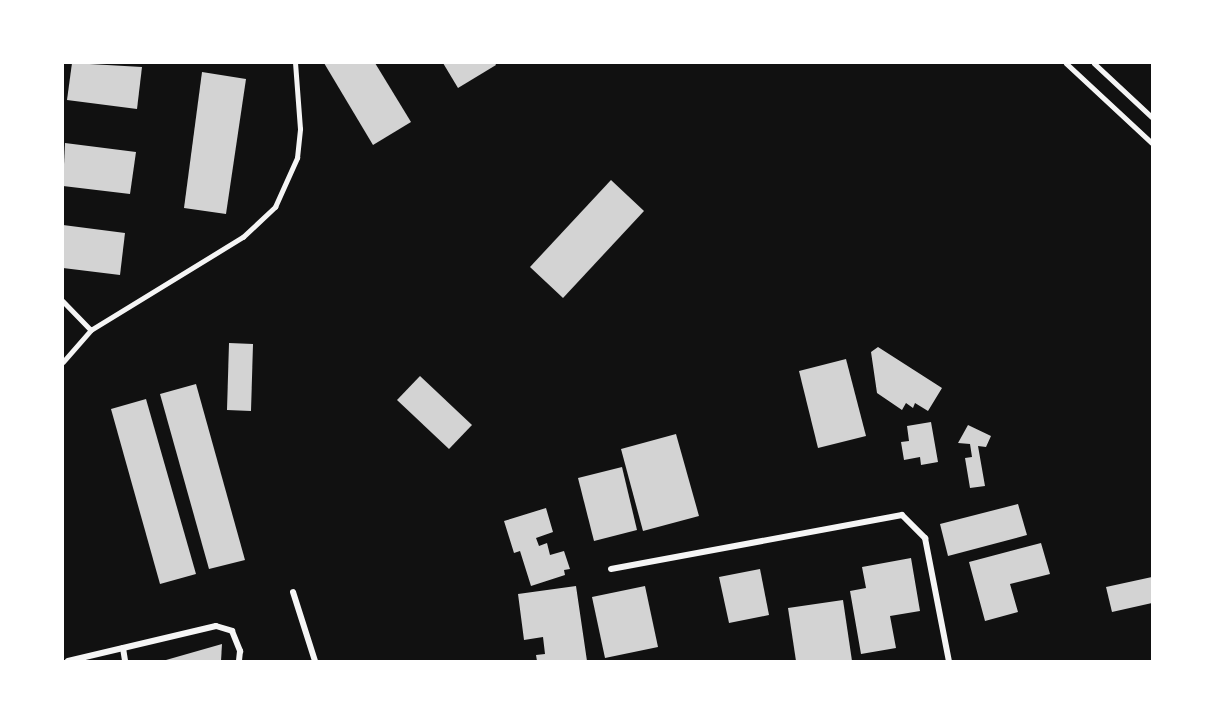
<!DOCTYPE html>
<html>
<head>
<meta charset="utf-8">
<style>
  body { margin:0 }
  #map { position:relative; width:1215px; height:724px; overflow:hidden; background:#111; font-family:"DM Sans",sans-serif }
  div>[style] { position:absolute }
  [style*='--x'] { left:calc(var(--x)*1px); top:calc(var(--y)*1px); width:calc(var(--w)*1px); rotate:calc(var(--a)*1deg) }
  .building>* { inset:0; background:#d3d3d3 }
  .service>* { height:4.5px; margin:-2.25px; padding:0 2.25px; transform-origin:2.25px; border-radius:2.25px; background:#f5f5f5 }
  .minor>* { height:6px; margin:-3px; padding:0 3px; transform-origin:3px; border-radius:3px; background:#f5f5f5 }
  span { translate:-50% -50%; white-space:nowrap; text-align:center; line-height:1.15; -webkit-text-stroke:4.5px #fff; paint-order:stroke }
  .frame { position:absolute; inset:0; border:64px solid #fff; pointer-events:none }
</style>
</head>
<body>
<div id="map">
  <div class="building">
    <i style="clip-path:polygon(72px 63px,142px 67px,137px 109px,67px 100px)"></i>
    <i style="clip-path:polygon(324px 63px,375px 63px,411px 122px,373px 145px)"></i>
    <i style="clip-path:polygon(443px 63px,495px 63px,496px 65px,458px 88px)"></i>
    <i style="clip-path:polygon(202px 72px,246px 79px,226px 214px,184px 208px)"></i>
    <i style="clip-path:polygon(65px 143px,136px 152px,130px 194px,63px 186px)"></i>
    <i style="clip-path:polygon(611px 180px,644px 211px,563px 298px,530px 267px)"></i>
    <i style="clip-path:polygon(63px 225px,125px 233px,120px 275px,63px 268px)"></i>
    <i style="clip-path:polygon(229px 343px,253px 344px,251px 411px,227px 410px)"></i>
    <i style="clip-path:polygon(878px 347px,942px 388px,928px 411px,915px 403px,913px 408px,906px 403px,902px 410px,877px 393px,871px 352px)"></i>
    <i style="clip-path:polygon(846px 359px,866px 436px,818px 448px,799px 371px)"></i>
    <i style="clip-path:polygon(420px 376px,472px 425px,449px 449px,397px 400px)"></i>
    <i style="clip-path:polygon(196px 384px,245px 560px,209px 569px,160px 394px)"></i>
    <i style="clip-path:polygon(146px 399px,196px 574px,160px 584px,111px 409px)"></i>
    <i style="clip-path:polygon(931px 422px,938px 462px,921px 465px,920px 457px,904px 460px,901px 442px,909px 441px,907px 426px)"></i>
    <i style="clip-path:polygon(968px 425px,991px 436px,986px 447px,978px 446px,985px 486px,970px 488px,965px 458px,972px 457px,970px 444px,958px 443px)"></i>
    <i style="clip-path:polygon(676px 434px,699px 516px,643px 531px,621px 449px)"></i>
    <i style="clip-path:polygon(622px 467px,637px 530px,594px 541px,578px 478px)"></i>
    <i style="clip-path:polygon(1018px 504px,1027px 535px,948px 556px,940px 524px)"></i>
    <i style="clip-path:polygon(546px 508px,553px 532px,536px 538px,539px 546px,547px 543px,550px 555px,564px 551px,570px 569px,564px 570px,565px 575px,531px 586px,520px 551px,514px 553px,504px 521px)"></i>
    <i style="clip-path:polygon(1041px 543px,1050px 574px,1010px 584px,1018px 612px,985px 621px,969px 562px)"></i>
    <i style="clip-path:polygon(911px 558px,920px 611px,890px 616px,896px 648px,861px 654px,850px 591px,866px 588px,862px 567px)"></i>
    <i style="clip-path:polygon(760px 569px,769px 615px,729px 623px,719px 577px)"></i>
    <i style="clip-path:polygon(1152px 577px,1152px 603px,1112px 612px,1106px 587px)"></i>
    <i style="clip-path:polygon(576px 586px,587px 661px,537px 661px,536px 655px,545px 654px,543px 637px,524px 640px,518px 594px)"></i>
    <i style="clip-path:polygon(645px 586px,658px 647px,605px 658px,592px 597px)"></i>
    <i style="clip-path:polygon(843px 600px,852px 661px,796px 661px,788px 608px)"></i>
    <i style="clip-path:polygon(222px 644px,221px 661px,166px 661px,166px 660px)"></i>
  </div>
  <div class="service">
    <i style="--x:1066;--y:63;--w:117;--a:42.9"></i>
    <i style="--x:1094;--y:63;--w:79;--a:43"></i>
    <i style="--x:63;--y:301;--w:40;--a:46"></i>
    <i style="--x:63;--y:362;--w:43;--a:-48.8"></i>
    <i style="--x:91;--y:330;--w:178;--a:-31.5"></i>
    <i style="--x:243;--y:237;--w:44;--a:-43.2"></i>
    <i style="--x:275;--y:207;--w:54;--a:-65.8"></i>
    <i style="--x:297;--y:158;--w:29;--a:-84"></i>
    <i style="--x:300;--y:129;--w:66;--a:-94.3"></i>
  </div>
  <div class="minor">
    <i style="--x:611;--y:569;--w:296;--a:-10.5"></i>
    <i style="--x:902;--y:515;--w:33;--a:45"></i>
    <i style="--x:925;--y:538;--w:125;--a:79"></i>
    <i style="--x:293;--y:592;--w:72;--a:72.3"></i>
    <i style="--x:123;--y:648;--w:13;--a:81"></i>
    <i style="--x:68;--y:661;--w:152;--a:-13.3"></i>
    <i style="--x:216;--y:626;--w:17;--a:17"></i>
    <i style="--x:232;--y:631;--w:22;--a:68"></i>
    <i style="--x:240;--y:651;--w:10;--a:96"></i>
  </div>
  <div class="frame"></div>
</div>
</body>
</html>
